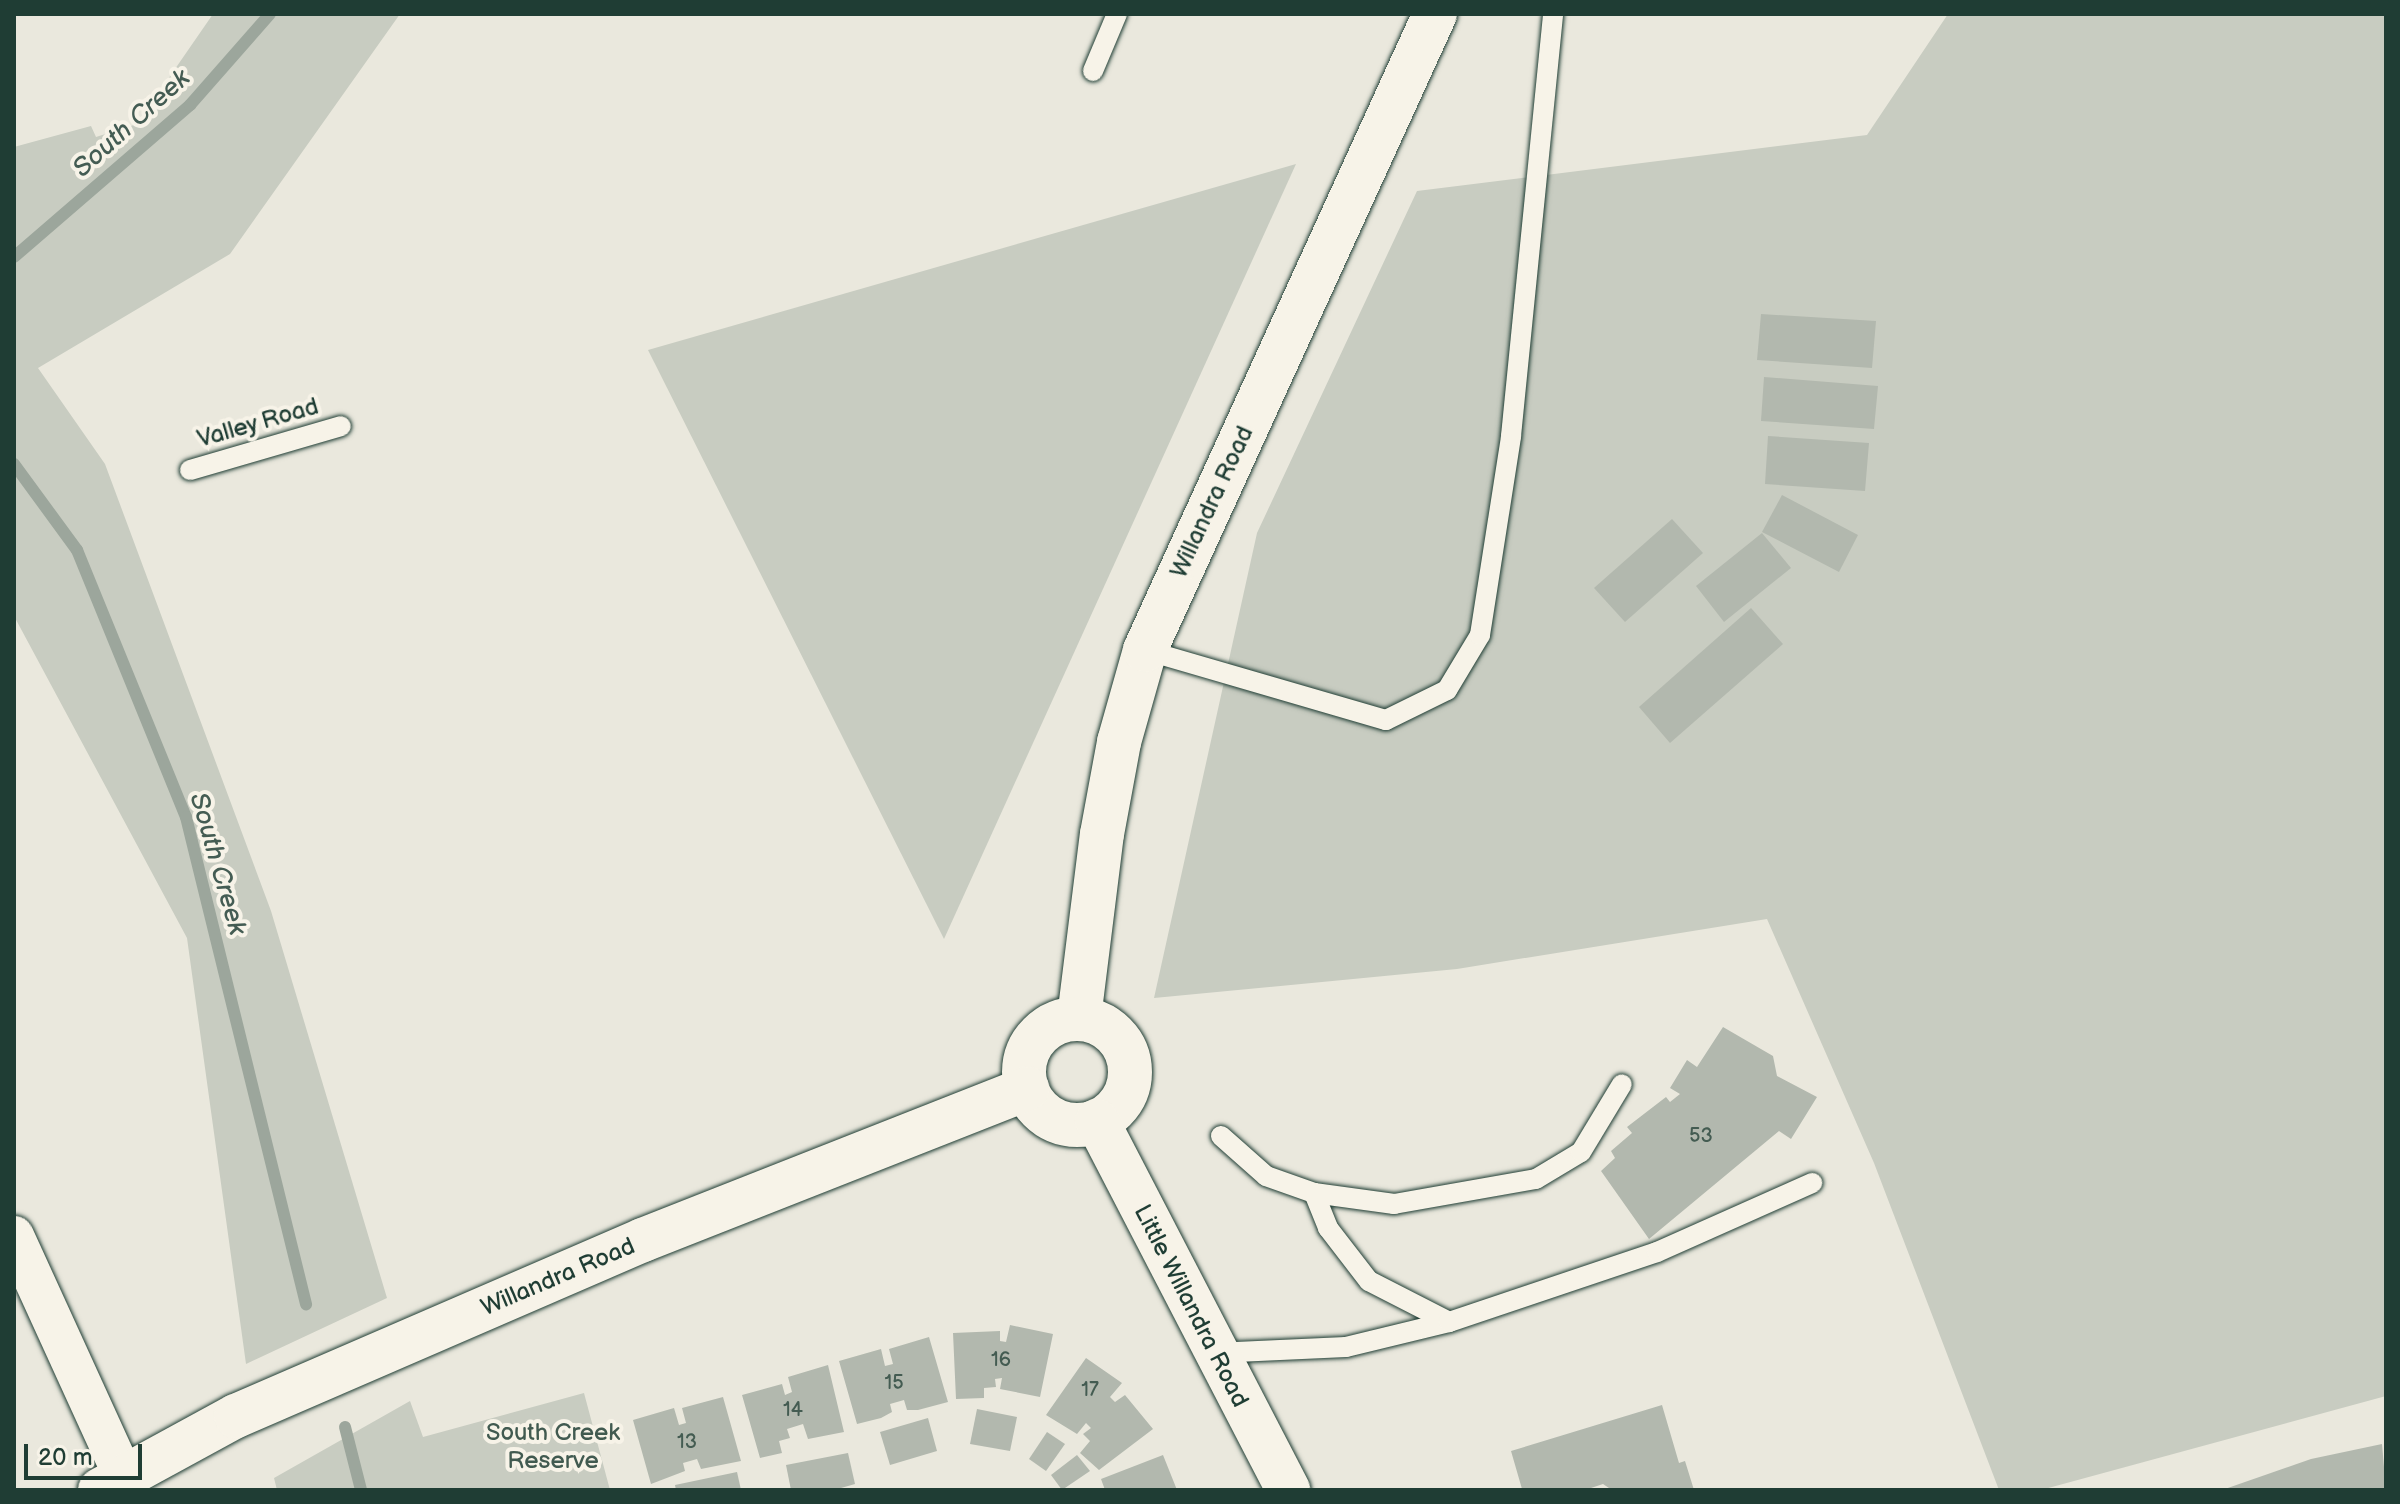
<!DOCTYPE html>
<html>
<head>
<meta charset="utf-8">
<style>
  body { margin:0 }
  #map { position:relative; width:2400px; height:1504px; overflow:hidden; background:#eae8dd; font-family:"Balsamiq Sans",sans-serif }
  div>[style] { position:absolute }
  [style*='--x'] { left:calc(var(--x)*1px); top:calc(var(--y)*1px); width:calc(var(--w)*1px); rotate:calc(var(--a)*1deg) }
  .green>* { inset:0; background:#c8ccc1 }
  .stream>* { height:12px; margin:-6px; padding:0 6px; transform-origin:6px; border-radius:6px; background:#9ca69c }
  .building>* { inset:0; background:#b2b8ae }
  .roads { filter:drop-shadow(0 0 2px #1f3d34) drop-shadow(0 0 2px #1f3d34) }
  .lane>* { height:20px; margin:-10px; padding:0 10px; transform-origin:10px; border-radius:10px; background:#f7f3e8 }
  .street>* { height:40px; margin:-20px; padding:0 20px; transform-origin:20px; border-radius:20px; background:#f7f3e8 }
  .secondary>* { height:44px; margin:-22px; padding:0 22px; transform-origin:22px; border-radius:22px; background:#f7f3e8 }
  .secondary>.ring { margin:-22px; padding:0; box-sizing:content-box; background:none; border:44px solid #f7f3e8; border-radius:50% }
  span { translate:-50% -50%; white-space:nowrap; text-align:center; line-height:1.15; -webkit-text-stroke:8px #f7f3e8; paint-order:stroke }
  .number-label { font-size:20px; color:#445c52 }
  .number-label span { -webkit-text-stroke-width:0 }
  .street-label { font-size:24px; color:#1f3d34 }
  .park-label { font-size:24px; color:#415a50 }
  .water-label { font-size:26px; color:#445c53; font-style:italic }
  .frame { position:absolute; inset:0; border:16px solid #1f3d34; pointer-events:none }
  .scale { position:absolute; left:24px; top:1444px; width:118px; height:36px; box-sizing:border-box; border:4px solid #1f3d34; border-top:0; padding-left:10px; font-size:24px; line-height:28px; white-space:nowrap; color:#1f3d34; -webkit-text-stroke:6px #f7f3e8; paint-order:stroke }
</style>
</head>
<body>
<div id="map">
  <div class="green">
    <i style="clip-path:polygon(213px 14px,400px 14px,230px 254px,38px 368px,105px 464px,271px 911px,387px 1298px,246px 1364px,187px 938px,14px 616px,14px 147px,91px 126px,96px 137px,137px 124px)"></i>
    <i style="clip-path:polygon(1948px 14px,2386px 14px,2386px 1396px,2041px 1490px,1999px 1490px,1874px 1163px,1767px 919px,1457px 969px,1154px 998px,1257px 533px,1417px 191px,1867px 135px)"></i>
    <i style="clip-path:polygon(1296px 164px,944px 939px,648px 350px)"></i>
    <i style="clip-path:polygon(584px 1393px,610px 1490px,277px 1490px,274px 1478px,410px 1401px,423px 1437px)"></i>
  </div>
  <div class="stream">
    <i style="--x:14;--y:257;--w:233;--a:-40.8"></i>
    <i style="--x:190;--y:105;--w:121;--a:-48.7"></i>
    <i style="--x:14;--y:464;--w:107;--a:53.8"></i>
    <i style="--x:77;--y:550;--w:288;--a:67.8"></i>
    <i style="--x:186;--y:817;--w:502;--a:76.16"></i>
    <i style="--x:345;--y:1427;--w:65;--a:75.7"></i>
  </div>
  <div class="building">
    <i style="clip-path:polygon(1761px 314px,1876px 321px,1872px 368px,1757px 360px)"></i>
    <i style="clip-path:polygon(1764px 377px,1878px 386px,1874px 429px,1761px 421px)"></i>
    <i style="clip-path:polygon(1768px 436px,1869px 443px,1865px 491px,1765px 484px)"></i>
    <i style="clip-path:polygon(1782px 495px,1858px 535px,1839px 572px,1762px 532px)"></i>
    <i style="clip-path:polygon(1672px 519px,1703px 553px,1625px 622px,1594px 588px)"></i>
    <i style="clip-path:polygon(1762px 533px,1791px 568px,1724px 622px,1696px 586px)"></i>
    <i style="clip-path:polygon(1751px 608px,1783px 644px,1670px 743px,1639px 707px)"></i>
    <i style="clip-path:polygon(1723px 1027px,1773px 1056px,1777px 1076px,1817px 1097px,1791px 1139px,1779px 1131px,1649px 1239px,1601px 1171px,1615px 1158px,1611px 1151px,1632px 1133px,1627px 1127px,1666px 1097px,1670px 1102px,1680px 1094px,1670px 1088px,1687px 1060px,1697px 1067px)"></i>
    <i style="clip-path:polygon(1010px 1325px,1053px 1334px,1040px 1397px,1000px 1389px,1002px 1378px,995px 1379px,996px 1387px,984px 1388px,984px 1398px,956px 1399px,953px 1333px,1000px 1331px,1000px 1341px,1006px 1342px)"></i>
    <i style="clip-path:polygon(929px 1337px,948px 1402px,918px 1410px,907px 1410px,904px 1400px,890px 1404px,892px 1412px,881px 1418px,857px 1424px,839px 1361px,881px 1349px,885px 1366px,893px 1364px,889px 1349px)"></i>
    <i style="clip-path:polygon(1086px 1358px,1122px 1383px,1110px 1397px,1115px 1402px,1125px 1395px,1153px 1429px,1099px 1470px,1080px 1453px,1090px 1441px,1083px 1434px,1091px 1428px,1086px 1423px,1077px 1434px,1046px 1415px)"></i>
    <i style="clip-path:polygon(828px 1365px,844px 1432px,808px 1439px,803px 1424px,787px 1429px,790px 1438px,779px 1441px,782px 1453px,760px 1458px,742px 1395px,782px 1384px,785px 1395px,792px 1392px,788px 1377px)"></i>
    <i style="clip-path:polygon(723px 1397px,741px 1461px,701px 1469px,697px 1459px,683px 1463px,685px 1471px,651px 1484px,633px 1420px,674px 1408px,679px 1425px,686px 1423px,682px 1408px)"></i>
    <i style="clip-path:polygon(1662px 1405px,1679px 1463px,1685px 1461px,1694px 1490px,1612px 1490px,1603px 1484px,1585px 1490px,1522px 1489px,1511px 1451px)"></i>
    <i style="clip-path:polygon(977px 1409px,1017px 1417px,1010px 1451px,970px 1444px)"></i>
    <i style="clip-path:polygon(928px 1418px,937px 1451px,890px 1465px,880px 1432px)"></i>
    <i style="clip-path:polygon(1047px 1432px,1065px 1444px,1046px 1471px,1029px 1459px)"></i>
    <i style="clip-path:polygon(2382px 1444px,2386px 1490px,2222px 1490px,2311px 1459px)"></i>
    <i style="clip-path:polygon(848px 1453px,855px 1484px,834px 1490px,791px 1490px,786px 1465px)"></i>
    <i style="clip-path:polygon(1077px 1455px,1090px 1471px,1062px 1490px,1051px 1475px)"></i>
    <i style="clip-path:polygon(1163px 1455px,1177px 1490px,1105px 1490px,1101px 1479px)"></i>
    <i style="clip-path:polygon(737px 1472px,741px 1490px,676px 1490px,675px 1485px)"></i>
  </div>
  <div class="roads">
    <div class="lane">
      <i style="--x:1093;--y:71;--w:62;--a:-67.2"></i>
      <i style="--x:190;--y:470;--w:157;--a:-16.2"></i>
      <i style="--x:1145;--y:650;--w:251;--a:16.2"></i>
      <i style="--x:1386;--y:720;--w:68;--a:-26.2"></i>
      <i style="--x:1447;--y:690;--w:64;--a:-59"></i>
      <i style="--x:1480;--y:635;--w:201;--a:-81.1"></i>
      <i style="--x:1511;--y:436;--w:424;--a:-84.3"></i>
      <i style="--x:1221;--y:1136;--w:60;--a:41.6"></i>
      <i style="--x:1266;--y:1176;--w:51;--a:19.5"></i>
      <i style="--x:1314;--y:1193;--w:81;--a:7.8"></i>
      <i style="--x:1394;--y:1204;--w:144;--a:-10"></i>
      <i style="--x:1536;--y:1179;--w:52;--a:-31"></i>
      <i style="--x:1581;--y:1152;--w:79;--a:-58.9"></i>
      <i style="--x:1314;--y:1193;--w:38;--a:68"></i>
      <i style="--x:1328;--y:1228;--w:67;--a:52.3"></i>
      <i style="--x:1369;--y:1281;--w:90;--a:27.1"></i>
      <i style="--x:1214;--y:1353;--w:132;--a:-2.6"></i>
      <i style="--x:1346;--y:1347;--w:106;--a:-13.6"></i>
      <i style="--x:1449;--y:1322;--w:219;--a:-18.6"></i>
      <i style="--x:1657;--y:1252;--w:170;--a:-24"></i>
    </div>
    <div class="street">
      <i style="--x:14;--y:1236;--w:263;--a:65.5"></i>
    </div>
    <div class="secondary">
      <i style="--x:1079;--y:1018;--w:185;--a:-82.9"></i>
      <i style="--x:1102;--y:834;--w:94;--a:-79.5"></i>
      <i style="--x:1119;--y:742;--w:96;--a:-74.2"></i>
      <i style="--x:1145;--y:650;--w:699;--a:-65.49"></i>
      <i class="ring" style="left:1024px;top:1019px;width:62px;height:62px"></i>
      <i style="--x:1097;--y:1121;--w:416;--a:62.6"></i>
      <i style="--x:100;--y:1490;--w:155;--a:-28.6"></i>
      <i style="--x:236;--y:1416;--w:443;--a:-23.4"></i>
      <i style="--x:643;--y:1240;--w:413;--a:-21.5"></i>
    </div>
  </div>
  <div class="number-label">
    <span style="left:1701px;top:1136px">53</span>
    <span style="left:1001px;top:1360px">16</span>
    <span style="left:894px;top:1383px">15</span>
    <span style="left:1090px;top:1390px">17</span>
    <span style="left:793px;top:1410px">14</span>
    <span style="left:687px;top:1442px">13</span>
  </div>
  <div class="street-label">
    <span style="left:258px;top:423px;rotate:-16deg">Valley Road</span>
    <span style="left:1212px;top:502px;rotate:-65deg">Willandra Road</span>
    <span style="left:558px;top:1277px;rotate:-23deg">Willandra Road</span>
    <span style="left:1191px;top:1306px;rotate:63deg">Little Willandra Road</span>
  </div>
  <div class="park-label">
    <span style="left:553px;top:1447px">South Creek<br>Reserve</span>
  </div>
  <div class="water-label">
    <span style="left:132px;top:124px;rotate:-42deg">South Creek</span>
    <span style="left:217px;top:864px;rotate:74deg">South Creek</span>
  </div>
  <div class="frame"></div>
  <div class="scale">20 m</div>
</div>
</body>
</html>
